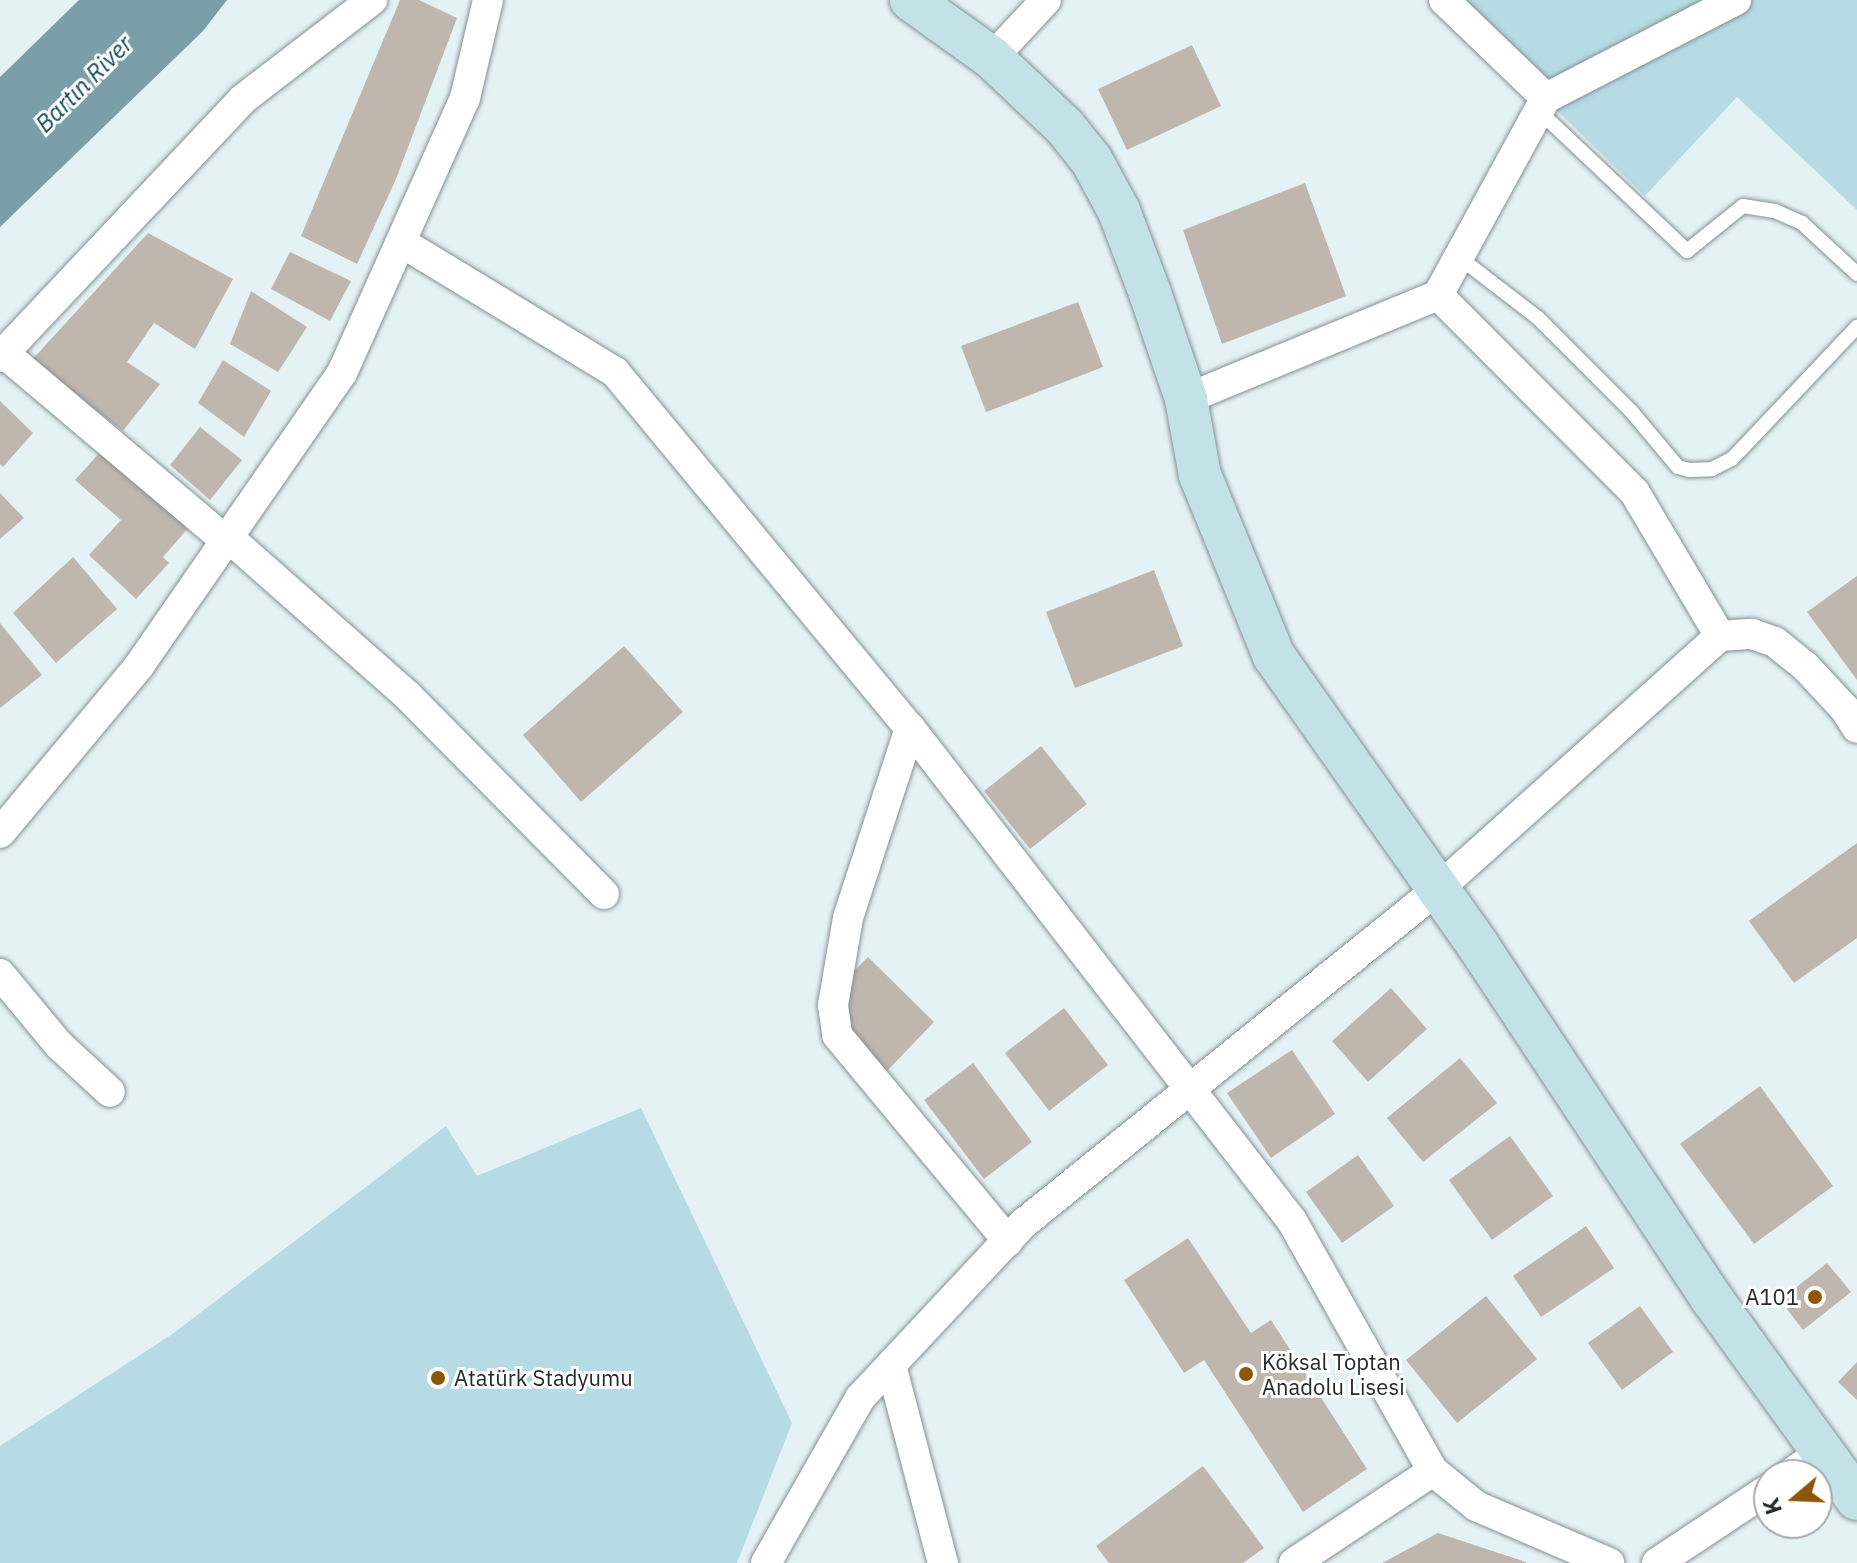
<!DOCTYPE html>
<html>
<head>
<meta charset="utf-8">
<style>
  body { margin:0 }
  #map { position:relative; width:1857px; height:1563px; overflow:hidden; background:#e4f2f5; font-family:"IBM Plex Sans",sans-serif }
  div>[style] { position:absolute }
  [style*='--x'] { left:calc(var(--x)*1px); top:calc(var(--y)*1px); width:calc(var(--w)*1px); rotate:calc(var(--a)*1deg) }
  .green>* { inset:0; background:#b6dbe5 }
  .water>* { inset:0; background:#7a9fa9 }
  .building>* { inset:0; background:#bfb6ae }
  .roads { filter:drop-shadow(0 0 2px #859194) drop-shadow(0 0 2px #859194) }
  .lane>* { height:14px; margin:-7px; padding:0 7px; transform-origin:7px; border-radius:7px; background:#fff }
  .street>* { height:30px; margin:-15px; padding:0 15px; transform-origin:15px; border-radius:15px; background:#fff }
  .secondary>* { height:42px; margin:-21px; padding:0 21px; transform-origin:21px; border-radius:21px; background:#c3e2e8 }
  .dots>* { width:22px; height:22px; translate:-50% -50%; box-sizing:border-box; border:4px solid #fff; border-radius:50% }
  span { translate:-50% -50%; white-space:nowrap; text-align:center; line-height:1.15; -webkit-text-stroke:6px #fff; paint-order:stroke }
  .poi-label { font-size:22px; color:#24292a }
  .right { translate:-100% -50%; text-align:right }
  .left { translate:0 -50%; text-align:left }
  .water-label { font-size:24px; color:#144b57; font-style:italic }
  .north { position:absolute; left:1753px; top:1459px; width:80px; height:80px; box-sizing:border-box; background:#fff; border:2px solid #a7a9aa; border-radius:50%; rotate:251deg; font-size:22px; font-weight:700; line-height:32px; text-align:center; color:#24292a }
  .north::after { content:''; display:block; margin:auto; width:28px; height:36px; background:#8d5609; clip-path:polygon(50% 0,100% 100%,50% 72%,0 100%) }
</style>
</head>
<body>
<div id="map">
  <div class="green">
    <i style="clip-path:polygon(1443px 0,1857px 0,1857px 210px,1737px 97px,1645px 196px)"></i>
    <i style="clip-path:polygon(641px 1108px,792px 1423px,737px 1563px,0 1563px,0 1446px,171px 1335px,446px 1126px,477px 1176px)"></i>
  </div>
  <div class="water">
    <i style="clip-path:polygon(79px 0,227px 0,203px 31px,0 227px,0 77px)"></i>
  </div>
  <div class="building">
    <i style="clip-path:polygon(400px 0,419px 0,457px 18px,396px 179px,357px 264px,301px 236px)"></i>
    <i style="clip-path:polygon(1192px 45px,1221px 106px,1127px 150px,1098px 89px)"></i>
    <i style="clip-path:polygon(1305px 183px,1346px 296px,1222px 344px,1183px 230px)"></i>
    <i style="clip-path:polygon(148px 233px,233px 279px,195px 349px,154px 323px,127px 362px,160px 384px,123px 431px,31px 361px)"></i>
    <i style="clip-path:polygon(290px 252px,351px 281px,330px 321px,271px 289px)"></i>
    <i style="clip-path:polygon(251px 291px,307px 327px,278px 372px,230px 344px)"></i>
    <i style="clip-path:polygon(1078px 302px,1103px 367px,986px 412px,961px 346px)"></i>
    <i style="clip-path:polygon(223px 360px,271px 391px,244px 437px,198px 403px)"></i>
    <i style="clip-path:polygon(0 401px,33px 433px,3px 467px,0 464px)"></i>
    <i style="clip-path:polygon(200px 427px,242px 460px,210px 500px,170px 465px)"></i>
    <i style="clip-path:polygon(102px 450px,189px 527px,163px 557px,169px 563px,136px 599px,89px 555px,121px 520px,75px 480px)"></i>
    <i style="clip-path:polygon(0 493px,24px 518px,0 539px)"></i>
    <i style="clip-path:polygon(73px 557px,117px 609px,56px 663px,13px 613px)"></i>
    <i style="clip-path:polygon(1154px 570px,1183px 646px,1075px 688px,1046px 612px)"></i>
    <i style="clip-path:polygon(1857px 576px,1857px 680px,1807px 612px)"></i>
    <i style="clip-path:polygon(0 623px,42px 675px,0 708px)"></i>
    <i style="clip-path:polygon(624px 646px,683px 712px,581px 802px,523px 735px)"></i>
    <i style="clip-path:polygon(1041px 746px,1087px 804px,1030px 849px,984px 791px)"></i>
    <i style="clip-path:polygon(1857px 843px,1857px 938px,1794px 983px,1749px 921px)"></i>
    <i style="clip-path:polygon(868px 957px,934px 1022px,886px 1072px,819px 1007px)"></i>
    <i style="clip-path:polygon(1391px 988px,1427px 1029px,1368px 1082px,1332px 1041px)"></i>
    <i style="clip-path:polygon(1064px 1008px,1108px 1065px,1049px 1111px,1005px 1053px)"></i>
    <i style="clip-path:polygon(1292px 1050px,1335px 1114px,1271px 1158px,1227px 1093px)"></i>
    <i style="clip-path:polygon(1460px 1058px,1497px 1103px,1423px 1162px,1387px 1118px)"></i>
    <i style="clip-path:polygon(973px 1063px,1032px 1142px,984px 1179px,924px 1100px)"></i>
    <i style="clip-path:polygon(1760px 1086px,1833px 1186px,1754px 1244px,1680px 1144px)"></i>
    <i style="clip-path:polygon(1510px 1136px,1553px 1196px,1492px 1240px,1449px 1180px)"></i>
    <i style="clip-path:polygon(1358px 1155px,1394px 1206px,1342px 1243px,1306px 1192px)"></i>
    <i style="clip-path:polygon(1586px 1226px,1614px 1268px,1541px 1317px,1513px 1276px)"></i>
    <i style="clip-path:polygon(1188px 1238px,1251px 1333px,1271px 1320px,1367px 1469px,1303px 1512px,1204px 1360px,1184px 1373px,1124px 1280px)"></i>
    <i style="clip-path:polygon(1827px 1263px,1851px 1292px,1803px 1330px,1780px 1300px)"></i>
    <i style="clip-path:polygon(1486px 1296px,1537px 1359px,1457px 1423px,1406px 1360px)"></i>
    <i style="clip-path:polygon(1640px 1306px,1673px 1352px,1622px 1390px,1588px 1343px)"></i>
    <i style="clip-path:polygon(1857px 1362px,1857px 1400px,1838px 1382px)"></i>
    <i style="clip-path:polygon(1203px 1466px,1264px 1548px,1243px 1563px,1109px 1563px,1096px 1546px)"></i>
    <i style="clip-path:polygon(1438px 1533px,1526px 1562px,1526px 1563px,1382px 1563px)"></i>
  </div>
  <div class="roads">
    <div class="lane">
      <i style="--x:1539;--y:111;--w:204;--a:43.4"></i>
      <i style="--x:1687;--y:251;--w:72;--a:-38.8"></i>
      <i style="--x:1743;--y:206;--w:32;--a:9"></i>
      <i style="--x:1775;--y:211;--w:30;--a:24"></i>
      <i style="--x:1802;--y:223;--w:75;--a:42.8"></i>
      <i style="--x:1460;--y:258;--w:98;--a:37.6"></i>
      <i style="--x:1538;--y:318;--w:132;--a:45"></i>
      <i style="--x:1631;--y:411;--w:73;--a:50"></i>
      <i style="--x:1678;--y:467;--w:11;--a:15"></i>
      <i style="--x:1689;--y:470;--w:23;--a:-2"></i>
      <i style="--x:1712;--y:469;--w:22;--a:-27"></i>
      <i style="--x:1732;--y:459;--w:182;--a:-46.6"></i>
    </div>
    <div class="street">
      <i style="--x:1444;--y:0;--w:141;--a:43.9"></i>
      <i style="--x:1546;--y:98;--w:214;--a:-27.3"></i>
      <i style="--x:992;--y:58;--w:79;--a:-47"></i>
      <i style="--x:401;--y:242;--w:250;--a:31.3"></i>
      <i style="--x:615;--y:372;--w:462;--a:50.4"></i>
      <i style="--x:910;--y:728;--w:624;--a:52.23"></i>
      <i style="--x:1292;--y:1221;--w:287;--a:60.6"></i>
      <i style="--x:1433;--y:1471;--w:55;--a:39.1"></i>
      <i style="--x:1476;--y:1506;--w:145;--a:23.2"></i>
      <i style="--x:1438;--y:295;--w:279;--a:45.1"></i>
      <i style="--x:1635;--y:493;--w:166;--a:59.3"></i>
      <i style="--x:5;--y:354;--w:289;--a:40.2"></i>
      <i style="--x:226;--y:541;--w:4;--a:-45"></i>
      <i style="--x:229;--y:538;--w:237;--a:41.4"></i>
      <i style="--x:407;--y:695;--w:280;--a:45.3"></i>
      <i style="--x:0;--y:357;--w:354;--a:-46.7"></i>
      <i style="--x:243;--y:99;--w:163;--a:-37.5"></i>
      <i style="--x:1186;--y:399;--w:273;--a:-22.4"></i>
      <i style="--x:1438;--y:295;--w:225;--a:-61.3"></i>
      <i style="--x:910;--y:728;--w:200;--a:108.1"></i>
      <i style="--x:848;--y:918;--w:88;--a:99.8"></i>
      <i style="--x:833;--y:1005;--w:30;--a:82"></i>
      <i style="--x:837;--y:1035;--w:268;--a:50.3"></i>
      <i style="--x:0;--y:833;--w:217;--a:-50.2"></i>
      <i style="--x:139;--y:666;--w:356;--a:-55.3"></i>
      <i style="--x:342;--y:373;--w:301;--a:-65.9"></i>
      <i style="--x:465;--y:98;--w:101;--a:-76.8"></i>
      <i style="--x:0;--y:974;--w:92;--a:50.3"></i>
      <i style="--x:59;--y:1045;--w:69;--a:42.7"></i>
      <i style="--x:891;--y:1365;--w:205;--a:75.3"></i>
      <i style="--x:1789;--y:1475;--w:42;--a:-35.2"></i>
      <i style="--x:766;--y:1563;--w:190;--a:-60.3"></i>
      <i style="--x:860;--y:1398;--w:240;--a:-46.9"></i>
      <i style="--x:1024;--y:1223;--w:532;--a:-38.9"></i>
      <i style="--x:1438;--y:889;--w:379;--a:-41.9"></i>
      <i style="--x:1720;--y:636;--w:32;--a:-4"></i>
      <i style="--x:1752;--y:634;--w:24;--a:19"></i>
      <i style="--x:1775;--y:642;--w:38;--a:39"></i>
      <i style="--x:1805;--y:666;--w:59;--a:47.1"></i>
      <i style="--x:1845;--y:709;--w:22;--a:58"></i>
      <i style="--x:1294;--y:1563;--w:167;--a:-33.5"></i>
      <i style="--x:1657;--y:1563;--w:134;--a:-33.5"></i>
    </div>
    <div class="secondary">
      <i style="--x:911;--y:0;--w:100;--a:35.6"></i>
      <i style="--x:992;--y:58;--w:100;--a:43.4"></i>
      <i style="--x:1065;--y:127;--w:43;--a:51.5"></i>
      <i style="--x:1092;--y:161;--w:57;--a:61.6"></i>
      <i style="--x:1119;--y:211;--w:88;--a:69.3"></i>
      <i style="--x:1150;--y:293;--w:112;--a:71.2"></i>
      <i style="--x:1186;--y:399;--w:77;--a:79.6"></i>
      <i style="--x:1200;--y:475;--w:196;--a:67.8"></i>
      <i style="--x:1274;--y:656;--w:352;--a:54.8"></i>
      <i style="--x:1477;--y:944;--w:426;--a:56.5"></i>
      <i style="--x:1712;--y:1299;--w:247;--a:54.1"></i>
    </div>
  </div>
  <div class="dots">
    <i style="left:1815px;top:1297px;background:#8d5609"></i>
    <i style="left:1246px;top:1374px;background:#8d5609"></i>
    <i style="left:438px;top:1378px;background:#8d5609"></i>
  </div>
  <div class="poi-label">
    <span class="right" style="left:1799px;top:1297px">A101</span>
    <span class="left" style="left:1262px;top:1374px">Köksal Toptan<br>Anadolu Lisesi</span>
    <span class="left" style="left:454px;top:1378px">Atatürk Stadyumu</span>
  </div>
  <div class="water-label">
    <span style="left:84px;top:84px;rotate:-45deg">Bartın River</span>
  </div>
  <div class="north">K</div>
</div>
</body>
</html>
